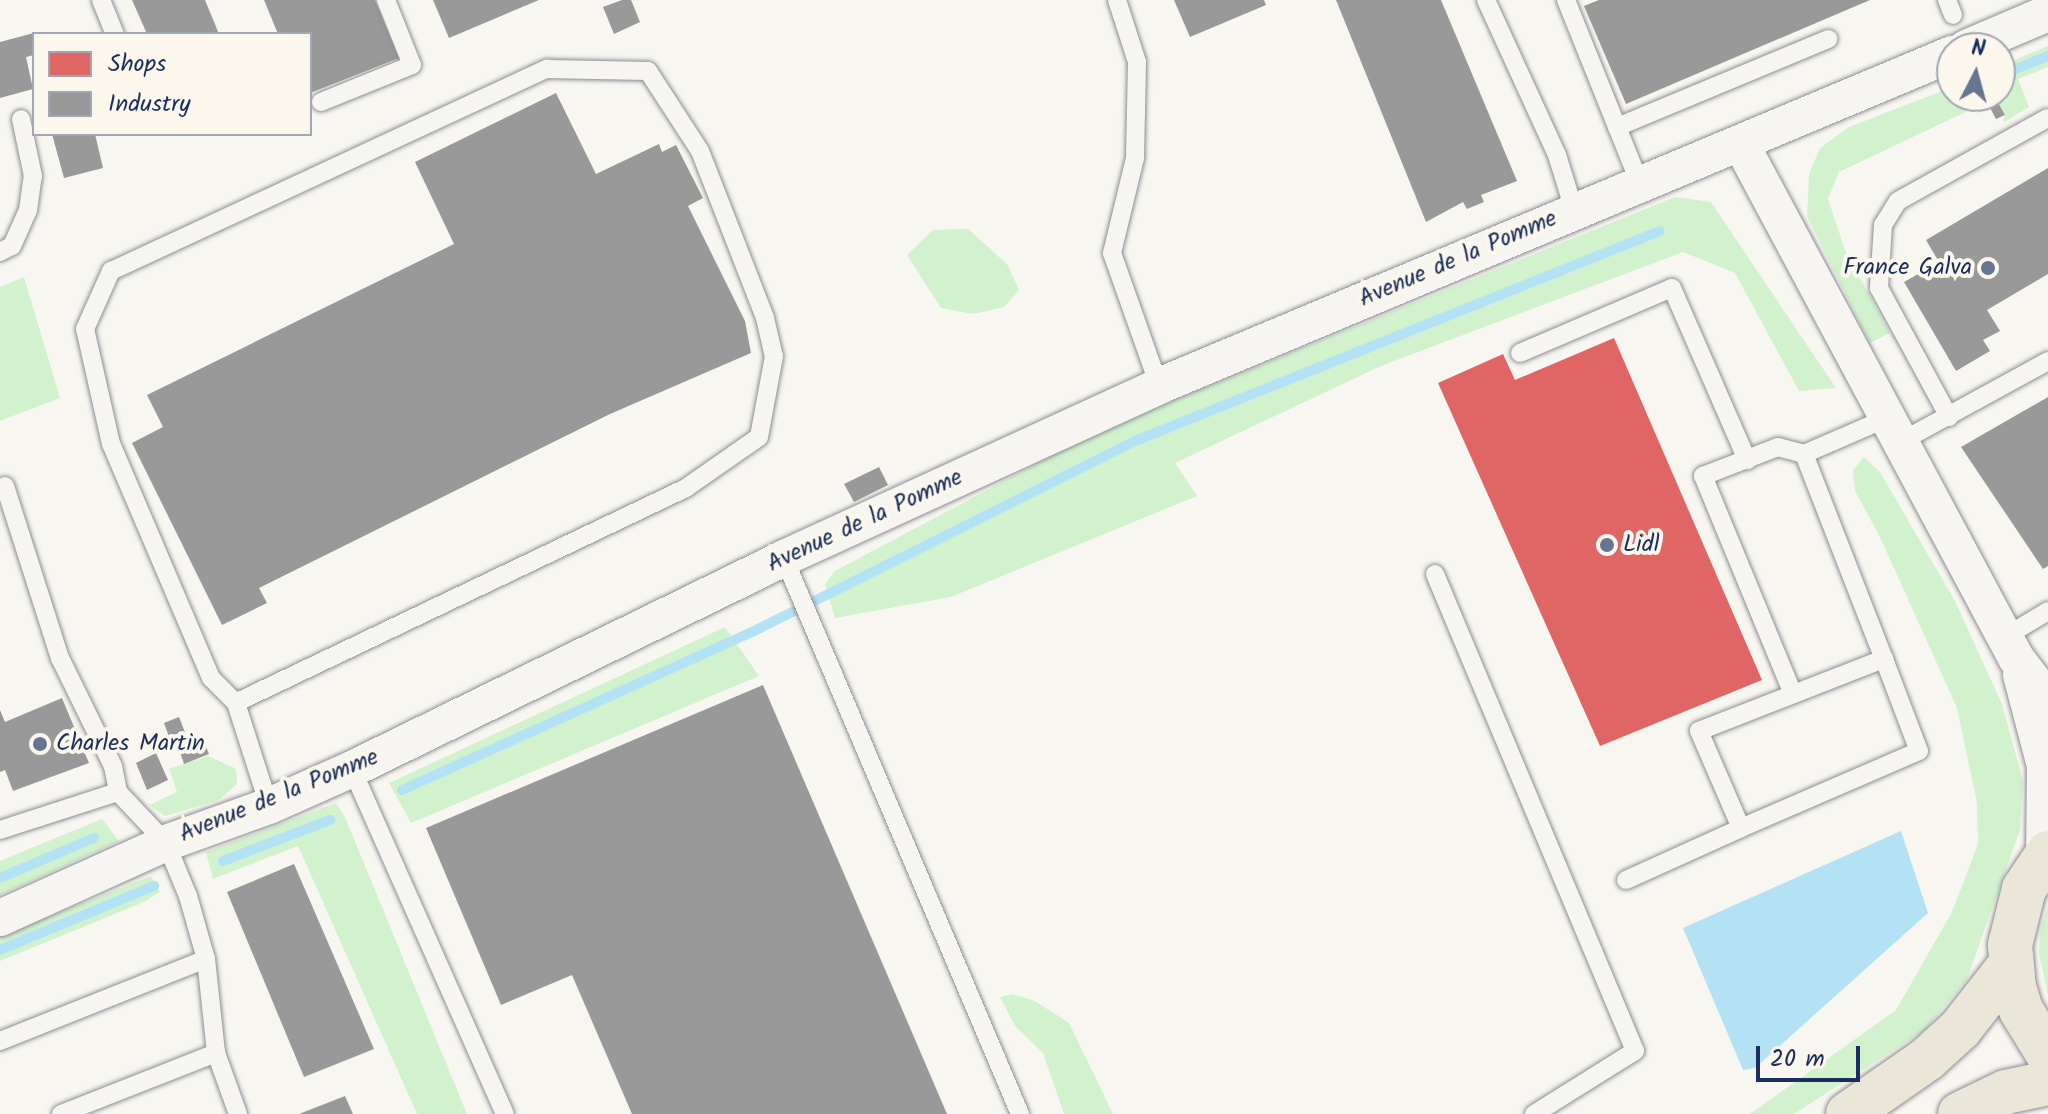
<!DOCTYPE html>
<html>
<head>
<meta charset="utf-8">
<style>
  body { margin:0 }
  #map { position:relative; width:2048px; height:1114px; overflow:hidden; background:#f8f6f0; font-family:Kalam,sans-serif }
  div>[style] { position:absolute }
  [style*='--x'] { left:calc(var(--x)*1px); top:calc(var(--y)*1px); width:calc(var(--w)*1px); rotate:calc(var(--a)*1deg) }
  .green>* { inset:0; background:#d2f2ce }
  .water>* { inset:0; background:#b3e2f5 }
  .shops>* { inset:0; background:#e06666 }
  .industry>* { inset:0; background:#999 }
  .stream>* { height:10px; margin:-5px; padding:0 5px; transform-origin:5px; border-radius:5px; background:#b3e2f5 }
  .roads { filter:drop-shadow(0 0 2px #8b8e94) drop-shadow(0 0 2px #8b8e94) }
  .lane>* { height:18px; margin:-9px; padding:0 9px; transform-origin:9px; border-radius:9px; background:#f6f5f1 }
  .street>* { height:36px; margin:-18px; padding:0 18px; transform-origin:18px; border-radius:18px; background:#f6f5f1 }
  .primary>* { height:44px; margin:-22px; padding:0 22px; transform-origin:22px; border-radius:22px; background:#eae7d8 }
  .dots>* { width:22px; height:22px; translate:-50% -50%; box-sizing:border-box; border:4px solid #fbf7ec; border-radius:50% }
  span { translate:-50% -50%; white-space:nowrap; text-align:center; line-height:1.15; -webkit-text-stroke:8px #fbf7ec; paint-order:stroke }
  .street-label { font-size:24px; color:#1b2f5e }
  .poi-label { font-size:24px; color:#1b2f5e }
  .right { translate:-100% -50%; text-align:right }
  .left { translate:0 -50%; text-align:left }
  .legend { position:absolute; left:32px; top:32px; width:280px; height:104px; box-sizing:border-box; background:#fbf7ec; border:2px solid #a1a7b3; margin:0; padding:10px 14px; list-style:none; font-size:24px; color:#1b2f5e }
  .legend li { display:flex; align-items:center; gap:16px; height:40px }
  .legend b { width:40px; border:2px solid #a1a7b3 }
  .north { position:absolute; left:1936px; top:32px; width:80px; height:80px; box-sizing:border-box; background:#fbf7ec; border:2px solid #a1a7b3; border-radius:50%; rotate:6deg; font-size:22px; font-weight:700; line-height:32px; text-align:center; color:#1b2f5e }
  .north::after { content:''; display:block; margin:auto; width:28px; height:36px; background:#687591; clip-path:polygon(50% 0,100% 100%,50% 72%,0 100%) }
  .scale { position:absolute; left:1756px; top:1046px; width:104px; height:36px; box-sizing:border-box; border:4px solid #1b2f5e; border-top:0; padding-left:10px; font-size:24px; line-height:28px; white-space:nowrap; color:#1b2f5e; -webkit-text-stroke:6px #fbf7ec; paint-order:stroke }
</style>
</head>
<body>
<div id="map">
  <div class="green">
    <i style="clip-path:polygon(2048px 46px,2048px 67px,2018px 79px,2029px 107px,2003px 123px,2005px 115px,1995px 98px,1839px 172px,1828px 199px,1845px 250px,1890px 333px,1870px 343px,1807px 216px,1809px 174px,1820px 148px,1849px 127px,1952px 87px,1952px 96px,2000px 96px,2000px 66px)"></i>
    <i style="clip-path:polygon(1675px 197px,1711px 202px,1836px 388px,1799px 391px,1735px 273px,1683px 252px,1381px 366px,1175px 463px,1197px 496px,951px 597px,835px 618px,825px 584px,835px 571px,1098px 431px)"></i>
    <i style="clip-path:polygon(968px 229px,1007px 264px,1019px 290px,1004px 307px,973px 314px,941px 308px,907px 255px,933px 230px)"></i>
    <i style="clip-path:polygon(24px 277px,60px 398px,0 421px,0 287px)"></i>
    <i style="clip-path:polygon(1864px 457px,1880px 472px,1955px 601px,2002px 704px,2023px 781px,2020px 830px,1967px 979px,1925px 1030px,1794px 1114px,1750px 1114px,1896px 1010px,1952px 912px,1978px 844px,1977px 803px,1957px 708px,1880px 537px,1855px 491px,1853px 470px)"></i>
    <i style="clip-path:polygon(725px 627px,759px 676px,411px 823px,389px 783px)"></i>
    <i style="clip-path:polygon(208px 756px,236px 769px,237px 784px,219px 800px,165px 816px,149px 805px,177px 792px,169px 769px)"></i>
    <i style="clip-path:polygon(336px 803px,345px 817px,467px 1114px,417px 1114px,298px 846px,213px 879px,206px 852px)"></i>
    <i style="clip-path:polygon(102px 819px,119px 841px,0 895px,0 861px)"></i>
    <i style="clip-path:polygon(151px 876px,160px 892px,144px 902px,0 961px,0 936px)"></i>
    <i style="clip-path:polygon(2048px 905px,2048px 996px,2039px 954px,2040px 933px)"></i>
    <i style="clip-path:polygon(1012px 994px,1035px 1001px,1069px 1023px,1113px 1114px,1064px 1114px,1043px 1053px,1015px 1026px,1000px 997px)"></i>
  </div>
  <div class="water">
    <i style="clip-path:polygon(1901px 831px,1928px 913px,1755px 1068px,1743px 1070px,1683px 928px)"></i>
  </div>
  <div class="shops">
    <i style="clip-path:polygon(1614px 338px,1762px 680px,1600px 746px,1438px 383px,1503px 354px,1515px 380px)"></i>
  </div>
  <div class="industry">
    <i style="clip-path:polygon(132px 0,205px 0,219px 34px,147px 34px)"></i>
    <i style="clip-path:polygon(264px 0,375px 0,399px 58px,310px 93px,310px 34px,278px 34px)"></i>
    <i style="clip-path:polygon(433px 0,539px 0,449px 38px)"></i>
    <i style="clip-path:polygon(622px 0,631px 0,640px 22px,614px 34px,603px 7px)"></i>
    <i style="clip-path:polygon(1174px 0,1264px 0,1266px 5px,1190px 37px)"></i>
    <i style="clip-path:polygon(1336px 0,1441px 0,1517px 181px,1481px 195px,1484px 202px,1467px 209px,1463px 202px,1426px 222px)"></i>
    <i style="clip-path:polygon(1599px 0,1870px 0,1626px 104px,1584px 6px)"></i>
    <i style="clip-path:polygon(34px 33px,34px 55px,26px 57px,33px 89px,0 98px,0 42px)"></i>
    <i style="clip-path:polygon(556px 93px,596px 174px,659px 144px,662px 152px,676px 145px,703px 198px,688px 206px,745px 321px,751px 353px,610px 414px,259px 588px,267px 603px,222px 625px,132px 443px,163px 427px,147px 395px,454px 244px,415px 162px)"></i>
    <i style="clip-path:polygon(1997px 101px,2005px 115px,1996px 119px,1989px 106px)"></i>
    <i style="clip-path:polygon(52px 134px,95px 134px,103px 168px,64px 178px)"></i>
    <i style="clip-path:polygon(2048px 168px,2048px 274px,1987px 310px,2000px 331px,1983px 340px,1990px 351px,1956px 371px,1904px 282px,1939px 262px,1926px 240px)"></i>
    <i style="clip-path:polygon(2048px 397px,2048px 566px,2043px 569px,1961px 447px)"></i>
    <i style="clip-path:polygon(879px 467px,888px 485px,854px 502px,844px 484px)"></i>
    <i style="clip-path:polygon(763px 685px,938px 1093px,947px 1114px,632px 1114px,572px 975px,501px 1005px,426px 828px)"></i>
    <i style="clip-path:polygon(62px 698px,89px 763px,13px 791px,5px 770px,0 772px,0 710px,5px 722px)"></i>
    <i style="clip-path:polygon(179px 717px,188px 740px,172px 745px,164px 723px)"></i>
    <i style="clip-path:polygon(203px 739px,209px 754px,184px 764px,179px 749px)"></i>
    <i style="clip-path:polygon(156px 753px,168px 780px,147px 790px,136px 763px)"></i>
    <i style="clip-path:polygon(294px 864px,374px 1049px,304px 1077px,227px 892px)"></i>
    <i style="clip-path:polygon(345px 1096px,353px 1114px,299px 1114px)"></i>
  </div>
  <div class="stream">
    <i style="--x:2000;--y:75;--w:52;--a:-21.6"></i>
    <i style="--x:402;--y:790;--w:393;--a:-24.3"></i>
    <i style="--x:760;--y:628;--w:419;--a:-26.5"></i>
    <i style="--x:1135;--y:441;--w:565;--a:-21.8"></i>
    <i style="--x:223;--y:861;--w:115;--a:-21"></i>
    <i style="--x:0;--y:878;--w:102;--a:-23.1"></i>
    <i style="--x:0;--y:950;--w:167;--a:-22.6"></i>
  </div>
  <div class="roads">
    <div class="lane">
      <i style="--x:101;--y:0;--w:37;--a:68"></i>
      <i style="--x:1117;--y:0;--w:65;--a:72.1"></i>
      <i style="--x:1137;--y:62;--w:96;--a:91.2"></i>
      <i style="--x:1135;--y:158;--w:98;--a:103.6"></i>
      <i style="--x:1112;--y:253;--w:141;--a:70.5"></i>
      <i style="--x:1486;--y:0;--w:170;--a:65.4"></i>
      <i style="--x:1557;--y:155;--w:58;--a:72.8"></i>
      <i style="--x:1566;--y:0;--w:198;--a:68.1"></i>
      <i style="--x:1947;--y:0;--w:16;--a:68"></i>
      <i style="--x:321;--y:102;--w:98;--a:-22.1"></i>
      <i style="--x:412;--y:65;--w:70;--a:-111.8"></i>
      <i style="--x:1617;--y:127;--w:229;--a:-22.6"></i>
      <i style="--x:0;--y:252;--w:13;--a:-27"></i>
      <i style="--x:12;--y:246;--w:39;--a:-66"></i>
      <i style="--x:28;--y:210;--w:34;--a:-82"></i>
      <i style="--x:33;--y:176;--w:58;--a:-101.9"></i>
      <i style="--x:1520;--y:353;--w:165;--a:-23.2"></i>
      <i style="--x:1672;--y:288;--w:188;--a:66.4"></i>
      <i style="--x:1949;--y:417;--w:147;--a:-118.5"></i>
      <i style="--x:1879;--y:288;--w:63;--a:-86.4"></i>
      <i style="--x:1883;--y:225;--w:28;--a:-58"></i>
      <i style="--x:1898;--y:201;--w:171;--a:-29"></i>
      <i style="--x:1900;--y:442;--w:169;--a:-28.7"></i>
      <i style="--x:1804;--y:454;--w:220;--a:68.7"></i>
      <i style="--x:1884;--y:659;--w:98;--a:69.2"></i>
      <i style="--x:1919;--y:751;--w:194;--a:156.6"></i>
      <i style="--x:1741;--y:828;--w:106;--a:-113.4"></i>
      <i style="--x:1699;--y:731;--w:199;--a:-21.3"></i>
      <i style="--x:5;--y:486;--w:181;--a:72.3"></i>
      <i style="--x:60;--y:658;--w:120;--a:63.9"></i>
      <i style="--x:113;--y:766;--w:26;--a:79"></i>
      <i style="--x:784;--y:558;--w:604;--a:67"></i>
      <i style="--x:1435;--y:574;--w:517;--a:67.25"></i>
      <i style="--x:1635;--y:1051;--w:119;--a:148"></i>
      <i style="--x:2005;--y:637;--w:50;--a:-31.2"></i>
      <i style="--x:1793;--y:694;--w:236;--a:-112.4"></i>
      <i style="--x:1703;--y:476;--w:80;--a:-21.1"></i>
      <i style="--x:1778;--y:447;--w:27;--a:15"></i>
      <i style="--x:1804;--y:454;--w:90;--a:-23.4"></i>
      <i style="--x:236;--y:703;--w:35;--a:-135"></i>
      <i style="--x:211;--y:678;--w:254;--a:-113.1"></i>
      <i style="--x:111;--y:444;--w:118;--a:-102.7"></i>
      <i style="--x:85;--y:329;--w:64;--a:-65.9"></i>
      <i style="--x:111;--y:271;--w:481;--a:-24.9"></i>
      <i style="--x:547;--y:69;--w:101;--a:1.1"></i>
      <i style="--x:648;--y:71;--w:95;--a:57"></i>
      <i style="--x:700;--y:151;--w:179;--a:68.7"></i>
      <i style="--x:765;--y:318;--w:39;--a:77"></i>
      <i style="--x:774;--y:356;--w:82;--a:100.5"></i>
      <i style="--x:759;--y:437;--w:89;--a:145.1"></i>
      <i style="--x:686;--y:488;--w:499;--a:154.5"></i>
      <i style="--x:236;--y:703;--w:108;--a:72.2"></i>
      <i style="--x:352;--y:769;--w:377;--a:66.1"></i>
      <i style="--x:0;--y:830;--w:124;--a:-17.9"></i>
      <i style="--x:118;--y:792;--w:70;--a:46.7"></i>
      <i style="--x:166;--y:843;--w:57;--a:67.5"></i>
      <i style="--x:188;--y:896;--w:66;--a:74.1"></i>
      <i style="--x:206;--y:959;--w:222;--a:158.3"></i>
      <i style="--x:1626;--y:880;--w:126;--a:-24.3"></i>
      <i style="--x:206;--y:959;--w:95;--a:83.9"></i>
      <i style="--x:216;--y:1053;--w:65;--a:70.2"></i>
      <i style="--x:61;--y:1114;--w:167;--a:-21.5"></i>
    </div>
    <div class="street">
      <i style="--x:1966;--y:48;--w:89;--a:-23.1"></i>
      <i style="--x:1741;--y:144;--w:583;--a:61.85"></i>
      <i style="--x:2016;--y:658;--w:53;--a:52.7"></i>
      <i style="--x:2021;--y:675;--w:94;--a:75.2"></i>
      <i style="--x:2045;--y:766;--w:91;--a:90.6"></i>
      <i style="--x:0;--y:918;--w:182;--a:-24.3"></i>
      <i style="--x:166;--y:843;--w:109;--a:-19.8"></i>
      <i style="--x:269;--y:806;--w:91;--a:-24"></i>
      <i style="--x:352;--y:769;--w:481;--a:-26"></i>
      <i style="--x:784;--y:558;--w:413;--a:-24.6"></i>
      <i style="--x:1159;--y:386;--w:860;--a:-22.72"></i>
    </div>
    <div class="primary">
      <i style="--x:2048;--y:853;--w:43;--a:123.7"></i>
      <i style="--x:2024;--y:889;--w:58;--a:104"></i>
      <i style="--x:2010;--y:945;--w:42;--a:84.6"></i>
      <i style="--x:2014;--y:987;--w:24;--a:73"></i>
      <i style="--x:2021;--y:1010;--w:52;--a:58.5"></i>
      <i style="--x:1848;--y:1114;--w:96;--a:-34.8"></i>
      <i style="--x:1927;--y:1059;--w:45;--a:-42.3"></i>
      <i style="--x:1960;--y:1029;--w:83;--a:-51.9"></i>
      <i style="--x:1960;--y:1114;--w:51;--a:-25.6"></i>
      <i style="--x:2006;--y:1092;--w:43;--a:-12.1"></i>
    </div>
  </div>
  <div class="dots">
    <i style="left:1988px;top:268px;background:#687591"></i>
    <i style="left:1607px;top:545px;background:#687591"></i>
    <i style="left:40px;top:744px;background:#687591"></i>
  </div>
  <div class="street-label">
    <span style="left:1458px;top:259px;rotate:-23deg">Avenue de la Pomme</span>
    <span style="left:865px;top:521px;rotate:-25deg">Avenue de la Pomme</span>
    <span style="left:279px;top:796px;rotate:-22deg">Avenue de la Pomme</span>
  </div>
  <div class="poi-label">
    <span class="right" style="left:1972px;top:268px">France Galva</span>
    <span class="left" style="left:1623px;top:545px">Lidl</span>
    <span class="left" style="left:56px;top:744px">Charles Martin</span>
  </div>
  <ul class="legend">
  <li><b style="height:22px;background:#e06666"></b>Shops</li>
  <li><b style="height:22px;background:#999"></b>Industry</li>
  </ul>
  <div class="north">N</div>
  <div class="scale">20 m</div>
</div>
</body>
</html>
